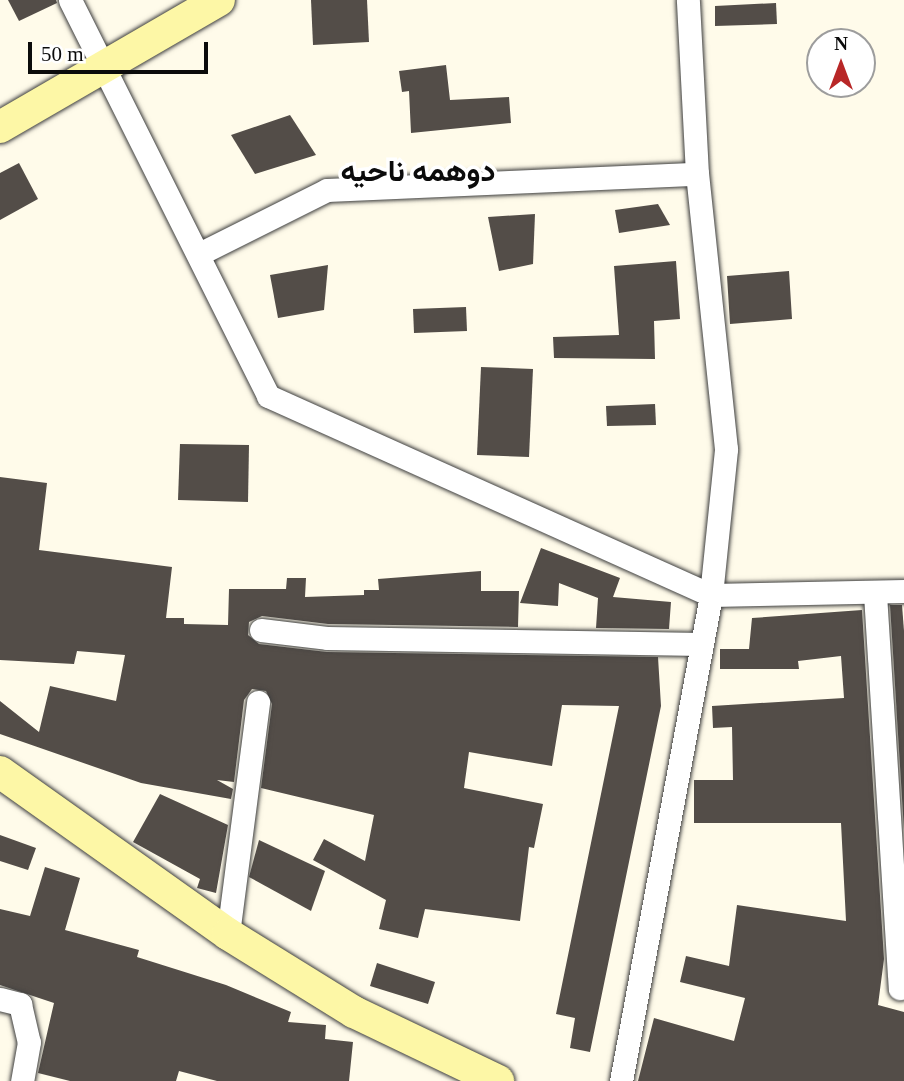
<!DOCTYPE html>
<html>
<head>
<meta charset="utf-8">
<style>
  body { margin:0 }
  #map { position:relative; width:904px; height:1081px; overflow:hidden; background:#fffbea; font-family:"Times New Roman",Vazirmatn,serif }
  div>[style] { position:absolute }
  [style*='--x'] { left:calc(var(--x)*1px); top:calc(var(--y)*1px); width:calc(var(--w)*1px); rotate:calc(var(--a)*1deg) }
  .building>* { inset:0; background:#534d48 }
  .roads { filter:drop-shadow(0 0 2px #3e3e3e) drop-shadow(0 0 2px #3e3e3e) }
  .street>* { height:23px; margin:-11.5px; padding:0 11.5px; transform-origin:11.5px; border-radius:11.5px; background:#fff }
  .secondary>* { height:32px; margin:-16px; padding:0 16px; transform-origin:16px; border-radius:16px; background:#fdf7a6 }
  span { translate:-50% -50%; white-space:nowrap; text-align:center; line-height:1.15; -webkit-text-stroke:7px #fff; paint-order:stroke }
  .district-label { font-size:30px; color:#0b0b0b; font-weight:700 }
  .north { position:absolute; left:806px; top:28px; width:70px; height:70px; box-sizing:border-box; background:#fff; border:2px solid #9d9d9d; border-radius:50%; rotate:0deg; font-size:19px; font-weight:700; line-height:28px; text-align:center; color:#0b0b0b }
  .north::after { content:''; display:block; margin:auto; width:24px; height:32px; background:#b82727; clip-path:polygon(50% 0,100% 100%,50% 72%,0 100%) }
  .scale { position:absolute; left:28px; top:42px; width:180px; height:32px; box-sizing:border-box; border:4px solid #0b0b0b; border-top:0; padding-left:9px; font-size:21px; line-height:24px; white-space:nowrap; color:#0b0b0b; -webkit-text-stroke:5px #fff; paint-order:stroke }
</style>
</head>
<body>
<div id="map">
  <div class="building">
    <i style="clip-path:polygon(8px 0,56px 0,57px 3px,19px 21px)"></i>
    <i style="clip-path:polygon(311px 0,367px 0,369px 42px,313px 45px)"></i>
    <i style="clip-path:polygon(776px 3px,777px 24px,715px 26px,715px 6px)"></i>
    <i style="clip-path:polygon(446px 65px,450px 100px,509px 97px,511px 123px,411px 133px,409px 91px,402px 92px,399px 71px)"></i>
    <i style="clip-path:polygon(290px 115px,316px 155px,255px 174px,231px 135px)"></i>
    <i style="clip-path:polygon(19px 163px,38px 199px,0 220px,0 173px)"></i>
    <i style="clip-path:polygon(658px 204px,670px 225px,619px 233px,615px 210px)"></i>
    <i style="clip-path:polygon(535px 214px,533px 264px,499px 271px,488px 217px)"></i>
    <i style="clip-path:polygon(676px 261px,680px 319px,654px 321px,655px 359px,554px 358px,553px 337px,619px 335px,614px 266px)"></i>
    <i style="clip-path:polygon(328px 265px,324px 310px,278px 318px,270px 275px)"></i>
    <i style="clip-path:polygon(789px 271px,792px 319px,730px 324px,727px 276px)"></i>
    <i style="clip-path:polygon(466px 307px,467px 331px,414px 333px,413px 309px)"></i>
    <i style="clip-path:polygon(481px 367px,533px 369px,529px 457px,477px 455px)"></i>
    <i style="clip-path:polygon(655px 404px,656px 425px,607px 426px,606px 406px)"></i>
    <i style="clip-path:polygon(180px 444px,249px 445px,248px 502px,178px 500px)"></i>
    <i style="clip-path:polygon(0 477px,47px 483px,39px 550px,172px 567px,166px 618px,184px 618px,184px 624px,228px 625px,229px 589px,286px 589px,287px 578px,306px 578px,305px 597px,364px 595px,364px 590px,379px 590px,378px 579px,481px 571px,481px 591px,519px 591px,518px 627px,328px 624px,262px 616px,249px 622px,248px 635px,259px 644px,327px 652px,658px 657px,661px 706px,590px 1052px,570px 1048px,575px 1018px,556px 1014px,619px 706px,562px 705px,552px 766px,469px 752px,464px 788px,543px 804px,534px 848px,529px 847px,520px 921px,425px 909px,418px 938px,379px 929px,386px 900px,313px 860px,324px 839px,365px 861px,374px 815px,261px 788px,272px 704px,266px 691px,252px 689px,244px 700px,234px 782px,217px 780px,233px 789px,231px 799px,141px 783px,0 734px,0 701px,39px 732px,50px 686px,116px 701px,125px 655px,77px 651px,74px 664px,0 660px)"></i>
    <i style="clip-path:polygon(541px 548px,620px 578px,613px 597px,671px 602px,669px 629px,596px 628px,598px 598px,559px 583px,558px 606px,520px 603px)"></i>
    <i style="clip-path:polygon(890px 605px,902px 605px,904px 631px,904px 830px)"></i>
    <i style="clip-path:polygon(862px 610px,884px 959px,878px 1005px,904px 1012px,904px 1081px,638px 1081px,654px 1018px,734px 1041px,745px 998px,680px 982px,686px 956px,729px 966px,737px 905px,846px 921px,841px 823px,694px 823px,694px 780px,733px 780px,732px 727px,713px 728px,712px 706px,844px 698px,841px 656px,798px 661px,799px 669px,720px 669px,720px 649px,749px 649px,752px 618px)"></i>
    <i style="clip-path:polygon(160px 794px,228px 825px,216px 893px,197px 888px,200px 879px,133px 842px)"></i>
    <i style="clip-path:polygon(0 835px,36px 848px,28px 870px,0 861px)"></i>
    <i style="clip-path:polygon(259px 840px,325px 871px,311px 911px,249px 877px)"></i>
    <i style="clip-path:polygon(45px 867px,80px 878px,65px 930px,139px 950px,137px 957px,226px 985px,291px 1012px,288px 1022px,326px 1025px,325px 1039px,353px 1042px,349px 1081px,217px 1081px,179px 1071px,176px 1081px,70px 1081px,38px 1073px,54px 1003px,0 985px,0 909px,30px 916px)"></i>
    <i style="clip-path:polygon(377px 963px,435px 982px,428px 1004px,370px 986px)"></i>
  </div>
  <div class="roads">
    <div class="street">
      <i style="--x:70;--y:0;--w:443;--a:63.4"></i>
      <i style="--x:268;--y:396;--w:486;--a:24.2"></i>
      <i style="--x:711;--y:595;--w:193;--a:-1.2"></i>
      <i style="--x:199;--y:254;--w:143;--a:-26.6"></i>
      <i style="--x:327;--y:190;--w:370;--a:-2.5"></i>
      <i style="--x:875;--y:594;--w:395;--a:86.4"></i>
      <i style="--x:261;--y:630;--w:66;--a:6.9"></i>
      <i style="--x:327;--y:638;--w:375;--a:0.9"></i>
      <i style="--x:228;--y:934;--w:234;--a:-82.6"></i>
      <i style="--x:0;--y:999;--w:21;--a:14"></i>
      <i style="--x:20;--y:1004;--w:39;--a:77"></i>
      <i style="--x:29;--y:1042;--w:40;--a:100"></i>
      <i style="--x:621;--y:1081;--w:494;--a:-79.5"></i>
      <i style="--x:711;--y:595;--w:147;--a:-84.1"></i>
      <i style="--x:726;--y:449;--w:277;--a:-96"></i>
      <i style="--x:697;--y:174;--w:174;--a:-93"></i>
    </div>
    <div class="secondary">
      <i style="--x:0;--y:127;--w:253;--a:-30.1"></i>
      <i style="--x:0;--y:772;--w:280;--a:35.4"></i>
      <i style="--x:228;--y:934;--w:148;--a:31.8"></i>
      <i style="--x:354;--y:1012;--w:160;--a:25.6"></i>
    </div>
  </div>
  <div class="district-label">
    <span style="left:418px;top:171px">دوهمه ناحیه</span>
  </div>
  <div class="north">N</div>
  <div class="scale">50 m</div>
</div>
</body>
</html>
